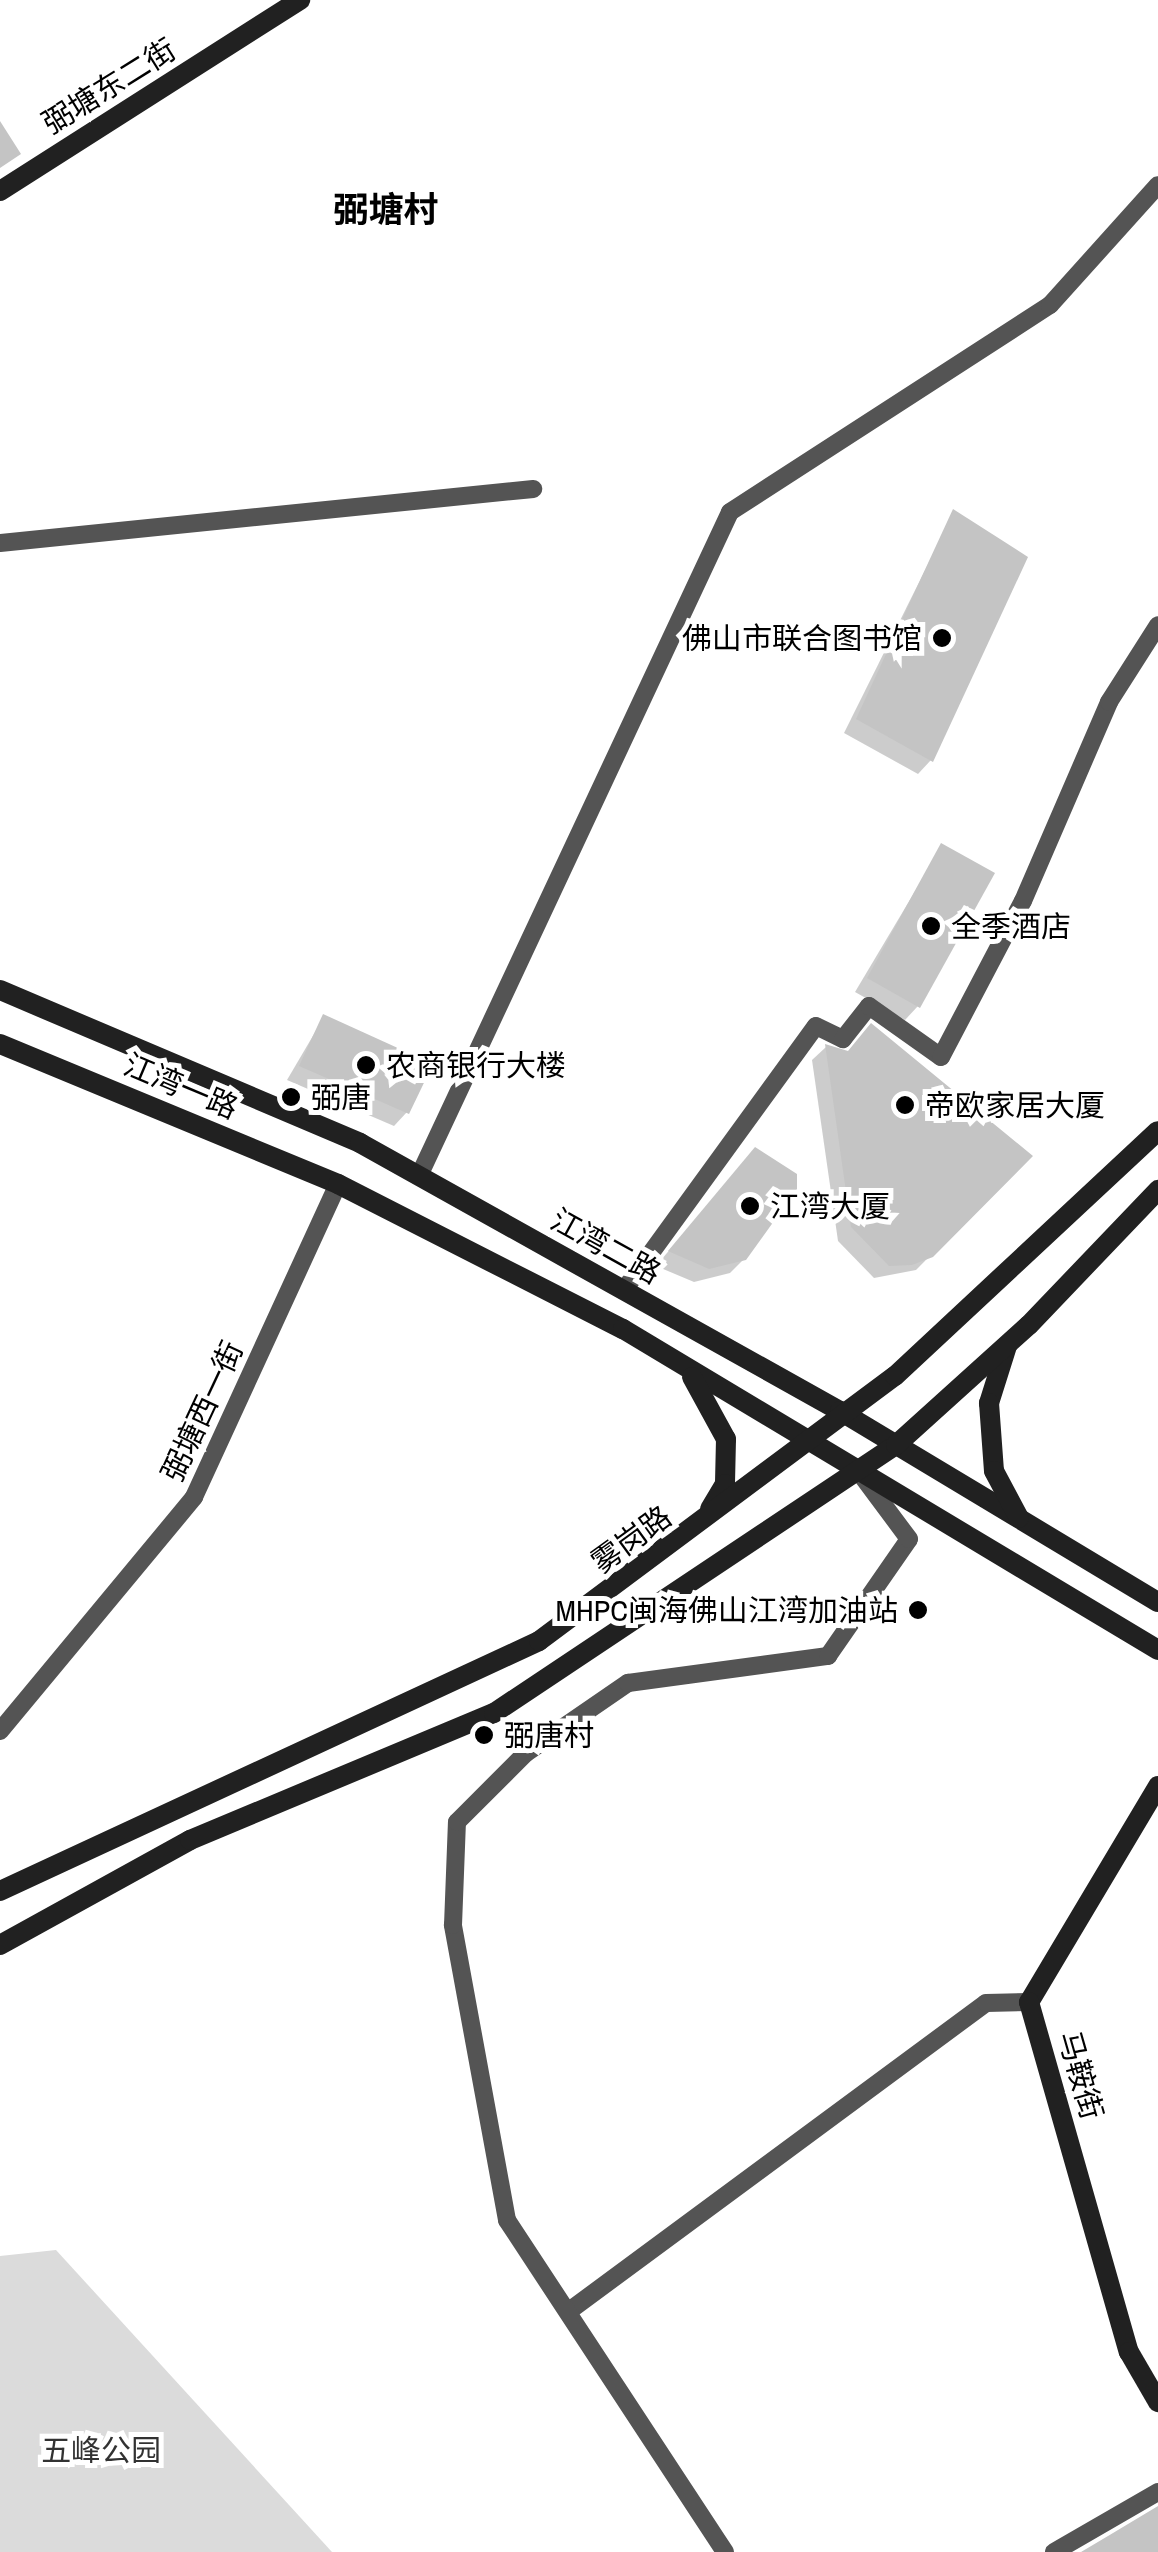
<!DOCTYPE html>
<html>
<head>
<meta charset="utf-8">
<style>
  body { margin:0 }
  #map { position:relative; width:1158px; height:2552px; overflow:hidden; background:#fff; font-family:"Archivo Narrow","Noto Sans SC",sans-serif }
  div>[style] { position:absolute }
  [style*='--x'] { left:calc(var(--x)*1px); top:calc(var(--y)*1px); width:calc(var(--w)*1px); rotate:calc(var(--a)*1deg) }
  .green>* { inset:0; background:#dbdbdb }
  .shadow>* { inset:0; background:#0003 }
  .building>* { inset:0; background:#c4c4c4 }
  .street>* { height:18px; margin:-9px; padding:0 9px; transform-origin:9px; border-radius:9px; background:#545454 }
  .secondary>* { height:20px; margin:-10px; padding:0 10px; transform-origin:10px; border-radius:10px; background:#212121 }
  .dots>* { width:28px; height:28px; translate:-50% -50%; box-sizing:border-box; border:5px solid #fff; border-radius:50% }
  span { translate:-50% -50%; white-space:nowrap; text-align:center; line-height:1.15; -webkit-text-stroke:10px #fff; paint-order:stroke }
  .street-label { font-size:30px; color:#000 }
  .poi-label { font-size:30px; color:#000 }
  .right { translate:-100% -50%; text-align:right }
  .left { translate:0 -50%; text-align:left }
  .park-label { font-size:30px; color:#323232 }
  .quarter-label { font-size:35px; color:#000; font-weight:700 }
</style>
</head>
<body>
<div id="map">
  <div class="green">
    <i style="clip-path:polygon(56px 2250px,332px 2552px,0 2552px,0 2256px)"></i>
  </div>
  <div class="shadow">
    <i style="clip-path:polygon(954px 512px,931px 760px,918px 774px,844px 733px)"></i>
    <i style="clip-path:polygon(942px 846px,918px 1006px,905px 1020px,855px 992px)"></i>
    <i style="clip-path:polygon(324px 1017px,407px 1112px,394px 1126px,287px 1080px)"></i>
    <i style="clip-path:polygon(826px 1047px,1029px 1156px,916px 1270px,874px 1278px,838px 1241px,812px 1060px)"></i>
    <i style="clip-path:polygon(742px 1164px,745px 1258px,730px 1273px,694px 1282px,656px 1266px)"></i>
  </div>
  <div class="building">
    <i style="clip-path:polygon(0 121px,21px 154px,0 168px)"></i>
    <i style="clip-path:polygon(953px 509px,1028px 557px,933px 762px,856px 719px)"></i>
    <i style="clip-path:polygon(941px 843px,995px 873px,920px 1008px,867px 978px)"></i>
    <i style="clip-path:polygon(323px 1014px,433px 1064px,409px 1114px,299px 1066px)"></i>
    <i style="clip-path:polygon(871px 1023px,1033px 1156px,933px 1257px,912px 1265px,889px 1266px,851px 1227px,825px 1044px,848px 1051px)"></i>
    <i style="clip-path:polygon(755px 1147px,797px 1174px,797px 1189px,746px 1260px,709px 1269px,668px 1251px)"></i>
    <i style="clip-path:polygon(1158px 2506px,1158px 2552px,1081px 2552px,1108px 2536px)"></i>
  </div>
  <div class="street">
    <i style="--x:0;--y:543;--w:536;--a:-5.79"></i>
    <i style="--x:419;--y:1176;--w:733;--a:-64.9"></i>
    <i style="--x:730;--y:512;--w:381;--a:-32.9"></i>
    <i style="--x:1050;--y:305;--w:161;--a:-48"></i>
    <i style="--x:624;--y:1290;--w:326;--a:-54"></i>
    <i style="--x:816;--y:1026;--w:30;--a:26"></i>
    <i style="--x:843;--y:1039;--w:42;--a:-51.8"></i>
    <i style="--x:869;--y:1006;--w:88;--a:35.3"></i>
    <i style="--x:941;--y:1057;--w:176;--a:-62.3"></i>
    <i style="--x:1023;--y:901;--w:217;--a:-66.6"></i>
    <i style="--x:1109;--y:702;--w:91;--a:-57.5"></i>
    <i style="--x:0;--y:1731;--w:304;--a:-50.3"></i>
    <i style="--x:194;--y:1497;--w:345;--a:-65.3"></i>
    <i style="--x:569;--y:2311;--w:518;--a:-36.45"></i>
    <i style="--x:986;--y:2003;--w:43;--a:-1.3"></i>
    <i style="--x:725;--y:2552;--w:397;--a:-123.3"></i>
    <i style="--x:507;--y:2220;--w:300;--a:-100.4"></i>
    <i style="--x:453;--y:1925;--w:103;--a:-87.8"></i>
    <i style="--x:457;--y:1822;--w:98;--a:-45"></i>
    <i style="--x:526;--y:1753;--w:124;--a:-34.5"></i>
    <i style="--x:628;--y:1683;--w:202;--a:-7.7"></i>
    <i style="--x:828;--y:1656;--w:142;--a:-55.3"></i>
    <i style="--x:909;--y:1539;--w:84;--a:-126.7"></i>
    <i style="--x:1054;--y:2552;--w:120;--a:-30"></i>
  </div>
  <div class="secondary">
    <i style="--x:0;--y:191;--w:356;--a:-32.5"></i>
    <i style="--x:0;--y:990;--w:391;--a:23"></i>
    <i style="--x:360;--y:1143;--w:550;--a:29.18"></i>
    <i style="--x:840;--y:1411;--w:371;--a:31"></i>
    <i style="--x:0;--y:1044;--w:366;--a:22.5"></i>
    <i style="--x:338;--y:1184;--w:320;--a:27"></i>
    <i style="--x:623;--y:1329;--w:624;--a:30.96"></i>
    <i style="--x:1007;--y:1346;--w:60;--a:107.5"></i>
    <i style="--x:989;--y:1403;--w:68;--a:85.8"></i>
    <i style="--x:994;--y:1471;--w:53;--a:62"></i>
    <i style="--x:692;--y:1377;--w:71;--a:61.3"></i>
    <i style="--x:726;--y:1439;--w:45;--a:91.3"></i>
    <i style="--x:725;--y:1484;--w:29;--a:121"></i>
    <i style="--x:1158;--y:1786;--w:252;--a:120.8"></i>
    <i style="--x:1029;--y:2002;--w:364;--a:74.1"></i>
    <i style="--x:1129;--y:2352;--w:58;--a:59.9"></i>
    <i style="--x:0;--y:1891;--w:594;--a:-24.88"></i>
    <i style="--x:539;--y:1641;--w:444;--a:-36.7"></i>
    <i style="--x:895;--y:1376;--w:359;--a:-43"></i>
    <i style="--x:0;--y:1945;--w:217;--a:-28.9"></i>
    <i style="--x:190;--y:1840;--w:329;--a:-22.7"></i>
    <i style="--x:494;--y:1713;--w:483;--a:-33.7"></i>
    <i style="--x:896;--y:1445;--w:179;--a:-42.1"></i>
    <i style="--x:1029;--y:1325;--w:187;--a:-46.3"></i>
  </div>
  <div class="dots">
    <i style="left:942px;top:638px;background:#000"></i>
    <i style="left:931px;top:926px;background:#000"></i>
    <i style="left:366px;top:1065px;background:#000"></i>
    <i style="left:291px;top:1097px;background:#000"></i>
    <i style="left:905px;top:1105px;background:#000"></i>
    <i style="left:750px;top:1206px;background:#000"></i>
    <i style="left:918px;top:1610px;background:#000"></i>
    <i style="left:484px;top:1735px;background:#000"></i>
  </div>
  <div class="street-label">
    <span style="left:109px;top:86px;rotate:-32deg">弼塘东二街</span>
    <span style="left:181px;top:1086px;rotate:23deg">江湾一路</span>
    <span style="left:606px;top:1246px;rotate:29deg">江湾二路</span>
    <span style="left:202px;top:1411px;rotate:-65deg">弼塘西一街</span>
    <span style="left:631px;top:1539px;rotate:-36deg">雾岗路</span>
    <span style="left:1081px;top:2075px;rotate:74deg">马鞍街</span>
  </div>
  <div class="poi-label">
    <span class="right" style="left:922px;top:638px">佛山市联合图书馆</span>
    <span class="left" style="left:951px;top:926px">全季酒店</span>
    <span class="left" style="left:386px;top:1065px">农商银行大楼</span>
    <span class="left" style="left:311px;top:1097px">弼唐</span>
    <span class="left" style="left:925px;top:1105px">帝欧家居大厦</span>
    <span class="left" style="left:770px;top:1206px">江湾大厦</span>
    <span class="right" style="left:898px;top:1610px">MHPC闽海佛山江湾加油站</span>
    <span class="left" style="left:504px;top:1735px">弼唐村</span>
  </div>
  <div class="park-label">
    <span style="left:101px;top:2450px">五峰公园</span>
  </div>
  <div class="quarter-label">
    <span style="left:386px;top:210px">弼塘村</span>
  </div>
</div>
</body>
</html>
